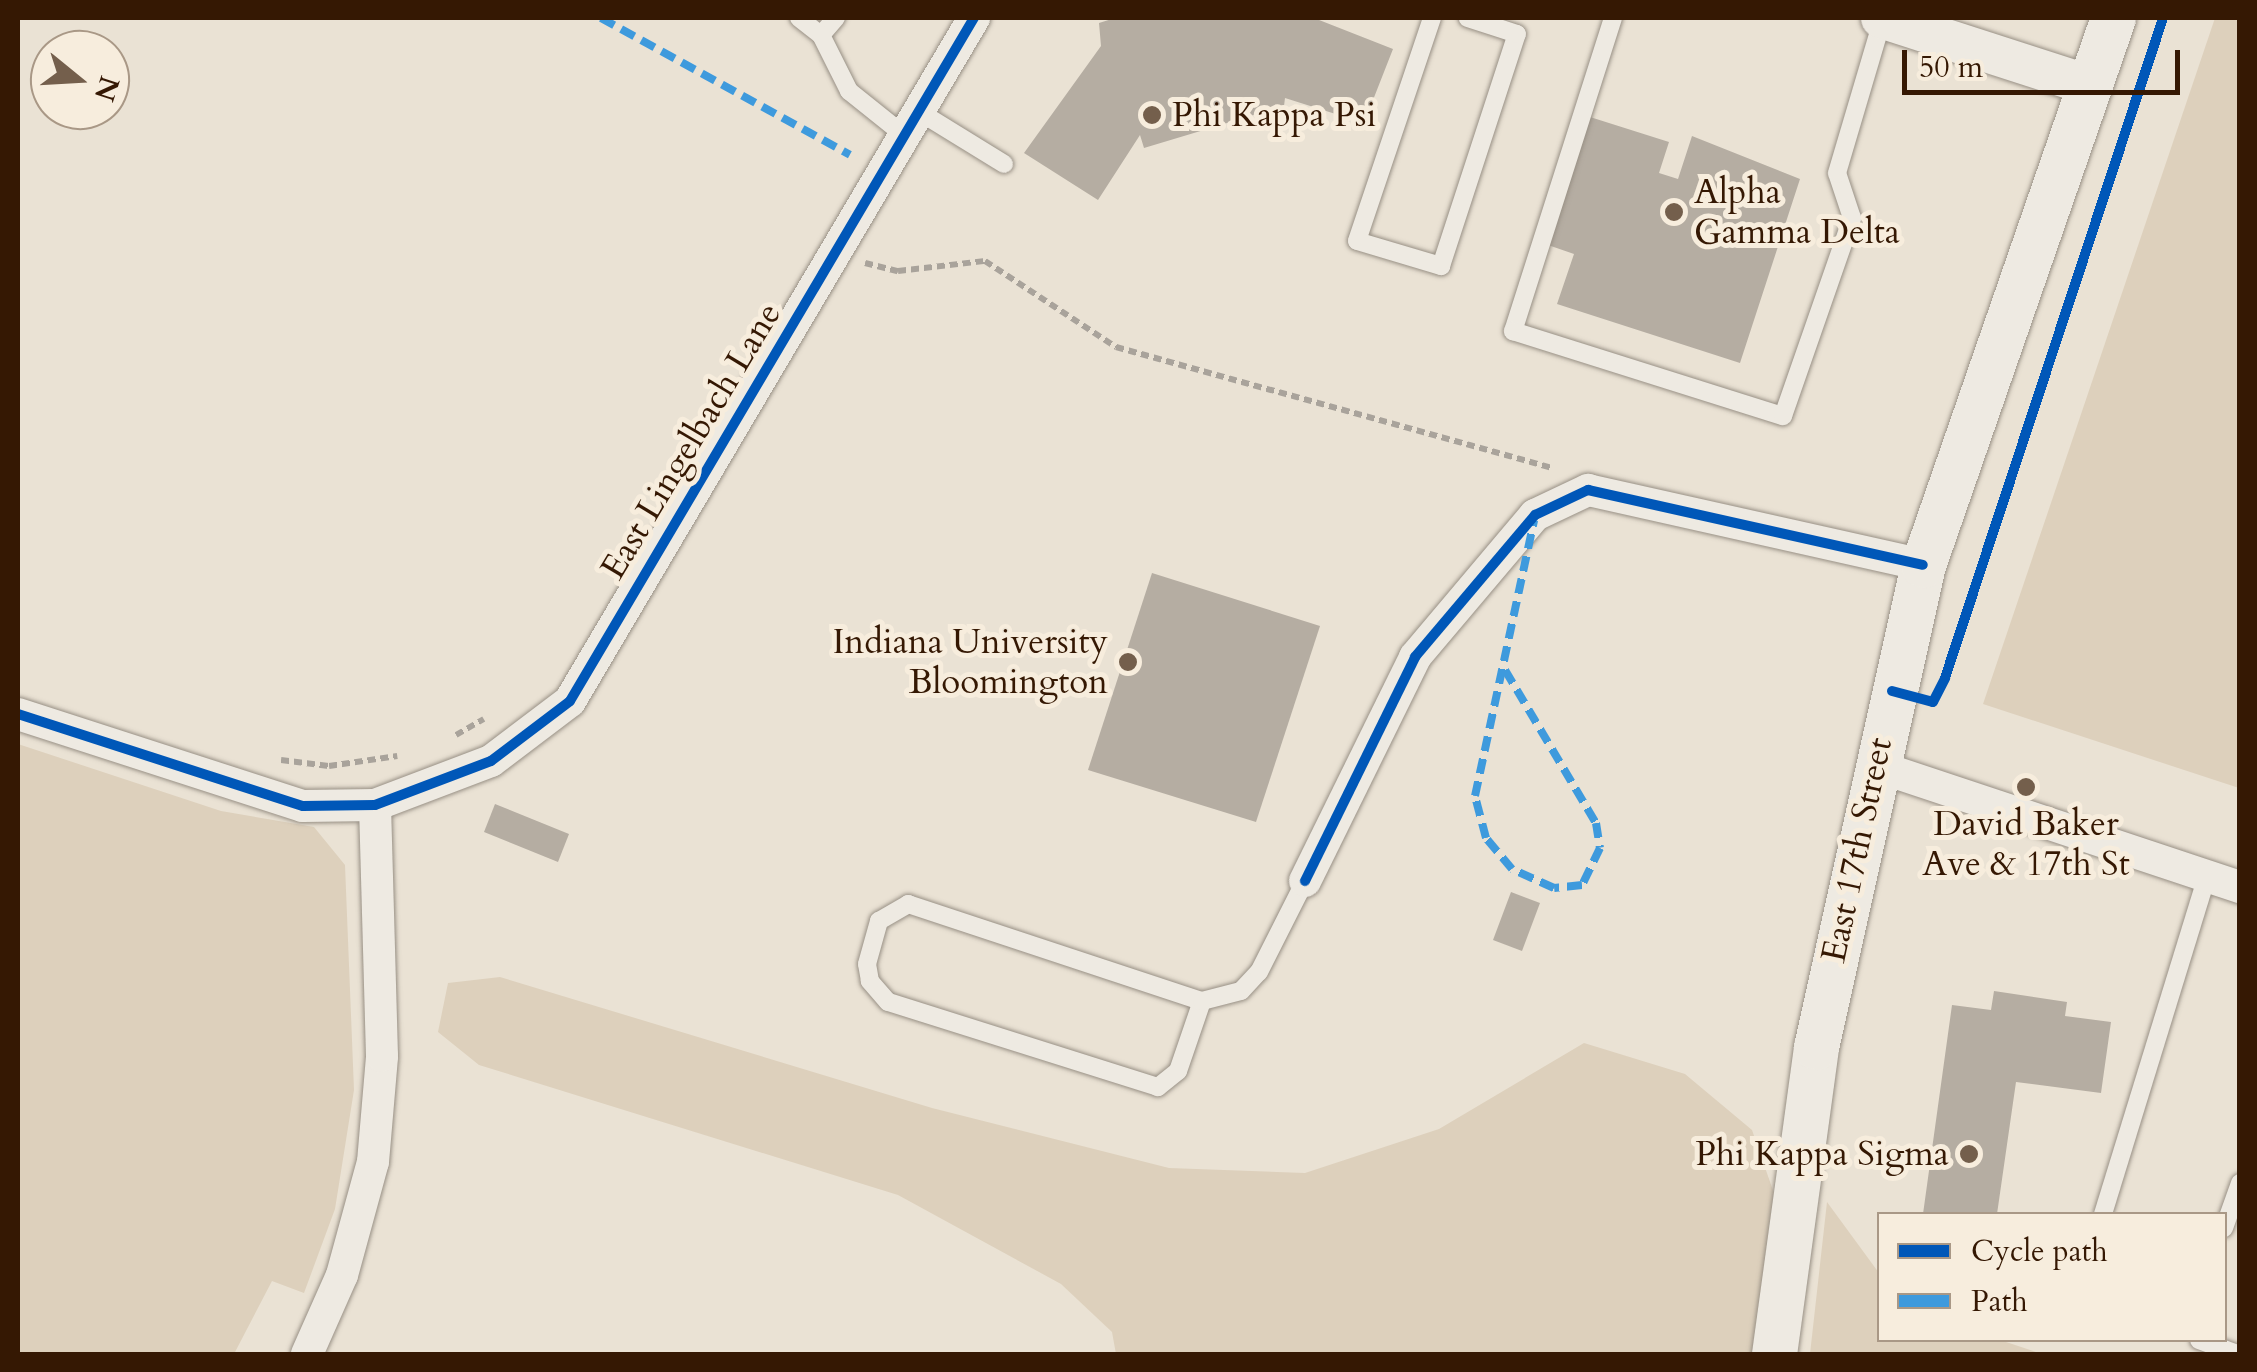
<!DOCTYPE html>
<html>
<head>
<meta charset="utf-8">
<style>
  body { margin:0 }
  #map { position:relative; width:2257px; height:1372px; overflow:hidden; background:#eae2d4; font-family:Cardo,serif }
  div>[style] { position:absolute }
  [style*='--x'] { left:calc(var(--x)*1px); top:calc(var(--y)*1px); width:calc(var(--w)*1px); rotate:calc(var(--a)*1deg) }
  .green>* { inset:0; background:#ddd0bc }
  .building>* { inset:0; background:#b5ada2 }
  .path>* { height:6px; margin-top:-3px; transform-origin:0; background:repeating-linear-gradient(90deg,#a9a39b 0 8px,transparent 0 13px) }
  .roads { filter:drop-shadow(0 0 2px #989085) drop-shadow(0 0 2px #989085) }
  .service>* { height:18px; margin:-9px; padding:0 9px; transform-origin:9px; border-radius:9px; background:#eeeae2 }
  .minor>* { height:32px; margin:-16px; padding:0 16px; transform-origin:16px; border-radius:16px; background:#eeeae2 }
  .tertiary>* { height:40px; margin:-20px; padding:0 20px; transform-origin:20px; border-radius:20px; background:#eeeae2 }
  .secondary>* { height:45px; margin:-22.5px; padding:0 22.5px; transform-origin:22.5px; border-radius:22.5px; background:#eeeae2 }
  .quiet>* { height:8px; margin-top:-4px; transform-origin:0; background:repeating-linear-gradient(90deg,#3e9add 0 15px,transparent 0 23px) }
  .cycleway>* { height:10px; margin:-5px; padding:0 5px; transform-origin:5px; border-radius:5px; background:#0057b8 }
  .dots>* { width:28px; height:28px; translate:-50% -50%; box-sizing:border-box; border:5px solid #f7eddd; border-radius:50% }
  span { translate:-50% -50%; white-space:nowrap; text-align:center; line-height:1.15; -webkit-text-stroke:10px #f7eddd; paint-order:stroke }
  .poi-label { font-size:35px; color:#351803 }
  .left { translate:0 -50%; text-align:left }
  .right { translate:-100% -50%; text-align:right }
  .street-label { font-size:35px; color:#351803 }
  .frame { position:absolute; inset:0; border:20px solid #351803; pointer-events:none }
  .legend { position:absolute; left:1877px; top:1212px; width:350px; height:130px; box-sizing:border-box; background:#f7eddd; border:2px solid #a99886; margin:0; padding:12px 18px; list-style:none; font-size:30px; color:#351803 }
  .legend li { display:flex; align-items:center; gap:20px; height:50px }
  .legend b { width:50px; border:2px solid #a99886 }
  .north { position:absolute; left:30px; top:30px; width:100px; height:100px; box-sizing:border-box; background:#f7eddd; border:2px solid #a99886; border-radius:50%; rotate:108deg; font-size:28px; font-weight:700; line-height:40px; text-align:center; color:#351803 }
  .north::after { content:''; display:block; margin:auto; width:35px; height:45px; background:#745f4c; clip-path:polygon(50% 0,100% 100%,50% 72%,0 100%) }
  .scale { position:absolute; left:1902px; top:50px; width:278px; height:45px; box-sizing:border-box; border:5px solid #351803; border-top:0; padding-left:12px; font-size:30px; line-height:35px; white-space:nowrap; color:#351803; -webkit-text-stroke:8px #f7eddd; paint-order:stroke }
</style>
</head>
<body>
<div id="map">
  <div class="green">
    <i style="clip-path:polygon(2215px 18px,2240px 18px,2239px 788px,1983px 704px)"></i>
    <i style="clip-path:polygon(18px 744px,221px 811px,314px 827px,345px 865px,354px 1090px,335px 1209px,304px 1293px,272px 1281px,234px 1354px,18px 1354px)"></i>
    <i style="clip-path:polygon(500px 977px,932px 1108px,1169px 1168px,1305px 1173px,1439px 1129px,1584px 1043px,1685px 1074px,1752px 1130px,1777px 1202px,1758px 1354px,1116px 1354px,1112px 1332px,1061px 1284px,898px 1195px,479px 1065px,438px 1032px,448px 983px)"></i>
    <i style="clip-path:polygon(1827px 1202px,1879px 1273px,1880px 1340px,2000px 1340px,2042px 1354px,1810px 1354px)"></i>
  </div>
  <div class="building">
    <i style="clip-path:polygon(1115px 18px,1314px 18px,1393px 49px,1364px 123px,1285px 98px,1284px 106px,1144px 148px,1140px 135px,1098px 200px,1024px 153px,1101px 46px,1099px 23px)"></i>
    <i style="clip-path:polygon(1590px 117px,1669px 142px,1659px 173px,1678px 179px,1692px 136px,1800px 179px,1740px 363px,1557px 304px,1574px 254px,1548px 245px)"></i>
    <i style="clip-path:polygon(1152px 573px,1320px 626px,1256px 822px,1088px 770px)"></i>
    <i style="clip-path:polygon(495px 804px,569px 834px,558px 862px,484px 832px)"></i>
    <i style="clip-path:polygon(1511px 892px,1540px 903px,1522px 951px,1493px 940px)"></i>
    <i style="clip-path:polygon(1994px 991px,2067px 1002px,2065px 1016px,2111px 1022px,2101px 1093px,2016px 1082px,1997px 1214px,1923px 1214px,1952px 1005px,1991px 1010px)"></i>
  </div>
  <div class="path">
    <i style="--x:865;--y:263;--w:34;--a:14"></i>
    <i style="--x:898;--y:271;--w:88;--a:-6.6"></i>
    <i style="--x:985;--y:261;--w:157;--a:33.3"></i>
    <i style="--x:1116;--y:347;--w:453;--a:15.5"></i>
    <i style="--x:456;--y:735;--w:32;--a:-30"></i>
    <i style="--x:281;--y:760;--w:48;--a:7.1"></i>
    <i style="--x:329;--y:766;--w:69;--a:-8.4"></i>
  </div>
  <div class="roads">
    <div class="service">
      <i style="--x:799;--y:18;--w:28;--a:38"></i>
      <i style="--x:821;--y:35;--w:23;--a:-49"></i>
      <i style="--x:1432;--y:18;--w:235;--a:108.6"></i>
      <i style="--x:1357;--y:241;--w:88;--a:16.6"></i>
      <i style="--x:1441;--y:266;--w:244;--a:-71.9"></i>
      <i style="--x:1517;--y:34;--w:52;--a:-161.9"></i>
      <i style="--x:1613;--y:18;--w:329;--a:107.7"></i>
      <i style="--x:1513;--y:331;--w:283;--a:17.5"></i>
      <i style="--x:1783;--y:416;--w:210;--a:-70.8"></i>
      <i style="--x:1852;--y:218;--w:47;--a:-108.4"></i>
      <i style="--x:1837;--y:173;--w:162;--a:-73.5"></i>
      <i style="--x:821;--y:35;--w:63;--a:63.4"></i>
      <i style="--x:849;--y:91;--w:70;--a:38.7"></i>
      <i style="--x:918;--y:111;--w:101;--a:31.6"></i>
      <i style="--x:1202;--y:1001;--w:74;--a:108.9"></i>
      <i style="--x:1178;--y:1071;--w:26;--a:141"></i>
      <i style="--x:1158;--y:1087;--w:283;--a:-162.5"></i>
      <i style="--x:888;--y:1002;--w:28;--a:-131"></i>
      <i style="--x:870;--y:981;--w:17;--a:-100"></i>
      <i style="--x:867;--y:964;--w:45;--a:-74.4"></i>
      <i style="--x:879;--y:921;--w:34;--a:-30"></i>
      <i style="--x:908;--y:904;--w:310;--a:18.3"></i>
      <i style="--x:1202;--y:1001;--w:40;--a:-14.4"></i>
      <i style="--x:1241;--y:991;--w:26;--a:-47"></i>
      <i style="--x:1259;--y:972;--w:102;--a:-63.2"></i>
      <i style="--x:2103;--y:1214;--w:354;--a:-72.9"></i>
      <i style="--x:2224;--y:1228;--w:48;--a:-70.4"></i>
      <i style="--x:2199;--y:1340;--w:40;--a:20.2"></i>
    </div>
    <div class="minor">
      <i style="--x:18;--y:714;--w:299;--a:17.9"></i>
      <i style="--x:303;--y:806;--w:72;--a:-0.8"></i>
      <i style="--x:375;--y:805;--w:124;--a:-20.8"></i>
      <i style="--x:491;--y:761;--w:99;--a:-37.2"></i>
      <i style="--x:570;--y:701;--w:794;--a:-59.4"></i>
      <i style="--x:1873;--y:765;--w:387;--a:18.4"></i>
      <i style="--x:1305;--y:881;--w:250;--a:-63.8"></i>
      <i style="--x:1415;--y:657;--w:186;--a:-49.8"></i>
      <i style="--x:1535;--y:515;--w:59;--a:-25.3"></i>
      <i style="--x:1588;--y:490;--w:343;--a:12.6"></i>
      <i style="--x:307;--y:1354;--w:86;--a:-66.1"></i>
      <i style="--x:342;--y:1275;--w:117;--a:-74.7"></i>
      <i style="--x:373;--y:1162;--w:106;--a:-85.1"></i>
      <i style="--x:382;--y:1056;--w:251;--a:-91.6"></i>
    </div>
    <div class="tertiary">
      <i style="--x:1881;--y:18;--w:218;--a:17.9"></i>
    </div>
    <div class="secondary">
      <i style="--x:1774;--y:1354;--w:310;--a:-82.2"></i>
      <i style="--x:1816;--y:1047;--w:494;--a:-77.5"></i>
      <i style="--x:1923;--y:565;--w:579;--a:-70.85"></i>
    </div>
  </div>
  <div class="quiet">
    <i style="--x:601;--y:18;--w:284;--a:28.8"></i>
    <i style="--x:1505;--y:670;--w:178;--a:59.3"></i>
    <i style="--x:1596;--y:823;--w:25;--a:81"></i>
    <i style="--x:1600;--y:848;--w:41;--a:115.9"></i>
    <i style="--x:1582;--y:885;--w:28;--a:174"></i>
    <i style="--x:1554;--y:888;--w:46;--a:-155.7"></i>
    <i style="--x:1512;--y:869;--w:40;--a:-130"></i>
    <i style="--x:1486;--y:838;--w:43;--a:-104.7"></i>
    <i style="--x:1475;--y:796;--w:282;--a:-77.9"></i>
  </div>
  <div class="cycleway">
    <i style="--x:1892;--y:691;--w:42;--a:15"></i>
    <i style="--x:1933;--y:702;--w:27;--a:-63"></i>
    <i style="--x:1945;--y:678;--w:695;--a:-71.72"></i>
    <i style="--x:18;--y:714;--w:299;--a:17.9"></i>
    <i style="--x:303;--y:806;--w:72;--a:-0.8"></i>
    <i style="--x:375;--y:805;--w:124;--a:-20.8"></i>
    <i style="--x:491;--y:761;--w:99;--a:-37.2"></i>
    <i style="--x:570;--y:701;--w:794;--a:-59.4"></i>
    <i style="--x:1305;--y:881;--w:250;--a:-63.8"></i>
    <i style="--x:1415;--y:657;--w:186;--a:-49.8"></i>
    <i style="--x:1535;--y:515;--w:59;--a:-25.3"></i>
    <i style="--x:1588;--y:490;--w:343;--a:12.6"></i>
  </div>
  <div class="dots">
    <i style="left:1152px;top:115px;background:#745f4c"></i>
    <i style="left:1674px;top:212px;background:#745f4c"></i>
    <i style="left:1128px;top:662px;background:#745f4c"></i>
    <i style="left:2026px;top:787px;background:#745f4c"></i>
    <i style="left:1969px;top:1154px;background:#745f4c"></i>
  </div>
  <div class="poi-label">
    <span class="left" style="left:1172px;top:115px">Phi Kappa Psi</span>
    <span class="left" style="left:1694px;top:212px">Alpha<br>Gamma Delta</span>
    <span class="right" style="left:1108px;top:662px">Indiana University<br>Bloomington</span>
    <span style="left:2026px;top:844px">David Baker<br>Ave &amp; 17th St</span>
    <span class="right" style="left:1949px;top:1154px">Phi Kappa Sigma</span>
  </div>
  <div class="street-label">
    <span style="left:691px;top:441px;rotate:-59deg">East Lingelbach Lane</span>
    <span style="left:1857px;top:850px;rotate:-78deg">East 17th Street</span>
  </div>
  <div class="frame"></div>
  <ul class="legend">
  <li><b style="height:12px;background:#0057b8"></b>Cycle path</li>
  <li><b style="height:12px;background:#3e9add"></b>Path</li>
  </ul>
  <div class="north">N</div>
  <div class="scale">50 m</div>
</div>
</body>
</html>
